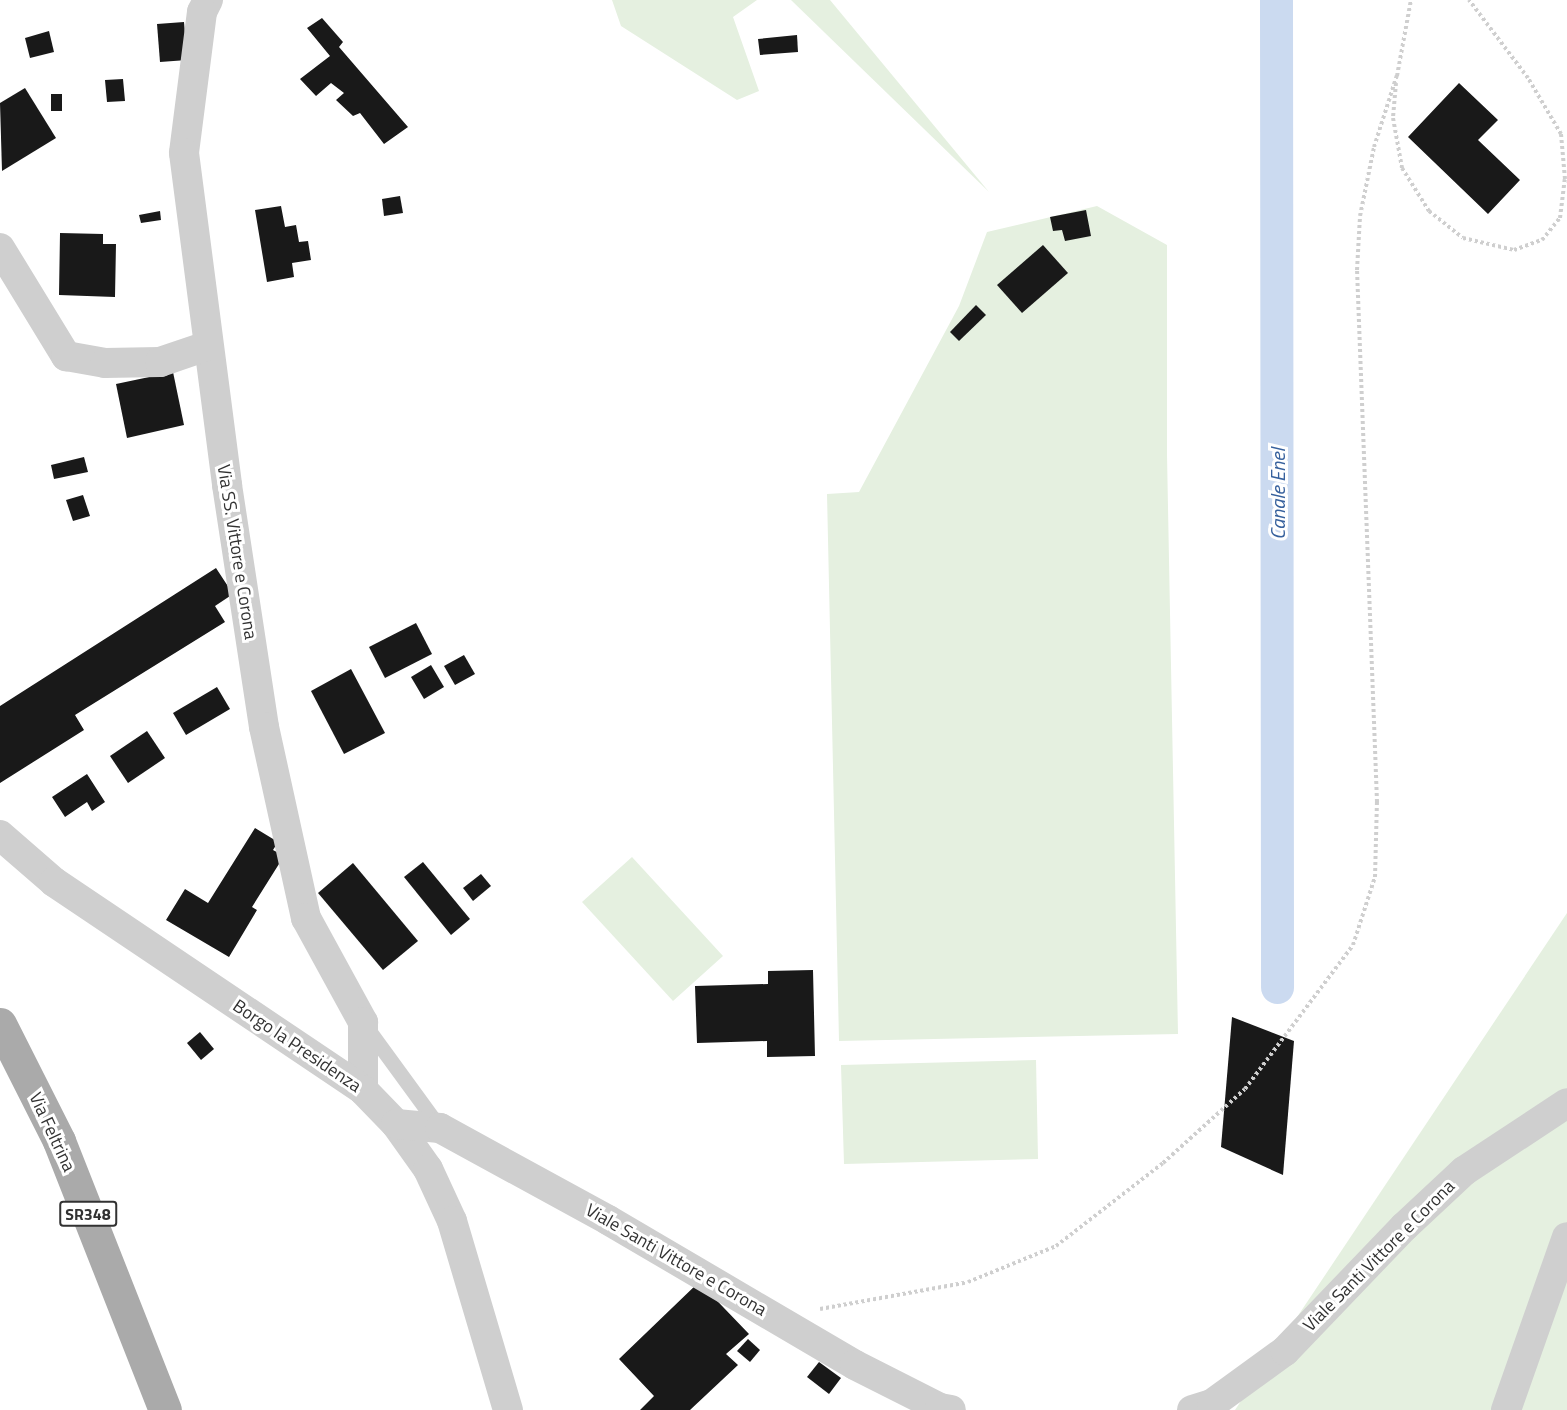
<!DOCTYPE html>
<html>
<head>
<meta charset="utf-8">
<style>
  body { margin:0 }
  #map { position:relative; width:1567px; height:1410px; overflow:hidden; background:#fff; font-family:"Titillium Web",sans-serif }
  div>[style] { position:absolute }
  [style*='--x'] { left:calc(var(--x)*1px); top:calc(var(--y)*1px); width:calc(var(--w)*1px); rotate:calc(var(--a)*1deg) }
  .green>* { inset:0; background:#e5f0e0 }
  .canal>* { height:33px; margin:-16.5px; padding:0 16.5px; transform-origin:16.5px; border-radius:16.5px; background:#cbdaf0 }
  .building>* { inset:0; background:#191919 }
  .path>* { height:4px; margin-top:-2px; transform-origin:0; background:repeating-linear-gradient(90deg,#cfcfcf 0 3px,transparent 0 6px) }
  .lane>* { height:15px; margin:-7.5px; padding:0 7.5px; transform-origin:7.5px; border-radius:7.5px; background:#cfcfcf }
  .street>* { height:30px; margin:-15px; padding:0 15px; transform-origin:15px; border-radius:15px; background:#cfcfcf }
  .primary>* { height:33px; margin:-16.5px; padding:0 16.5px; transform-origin:16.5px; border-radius:16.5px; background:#aaa }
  span { translate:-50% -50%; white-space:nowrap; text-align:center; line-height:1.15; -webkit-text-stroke:6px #fff; paint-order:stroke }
  .shield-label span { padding:2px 4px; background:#fff; border:2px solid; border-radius:4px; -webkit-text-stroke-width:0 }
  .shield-label { font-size:16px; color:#323232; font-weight:700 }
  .street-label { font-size:18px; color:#323232 }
  .water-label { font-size:20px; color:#37619d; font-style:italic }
</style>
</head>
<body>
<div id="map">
  <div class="green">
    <i style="clip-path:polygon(612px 0,757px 0,733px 17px,759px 91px,737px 100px,621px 26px)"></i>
    <i style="clip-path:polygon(791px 0,830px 0,989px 192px)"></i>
    <i style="clip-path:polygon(1097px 206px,1167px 245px,1167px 454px,1178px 1034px,839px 1041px,827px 494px,859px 492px,959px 306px,987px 232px)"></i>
    <i style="clip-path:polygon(632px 857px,723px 956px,673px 1001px,582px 902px)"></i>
    <i style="clip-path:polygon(1567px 913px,1567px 1410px,1235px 1410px)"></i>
    <i style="clip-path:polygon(1036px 1060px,1038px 1159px,844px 1164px,841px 1065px)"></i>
  </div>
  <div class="canal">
    <i style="--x:1276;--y:0;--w:987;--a:89.94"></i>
  </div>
  <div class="building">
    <i style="clip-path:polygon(322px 18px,343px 42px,339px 47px,408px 127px,384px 144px,360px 113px,353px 116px,336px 100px,344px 93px,331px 83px,316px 96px,300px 79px,330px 56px,307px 28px)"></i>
    <i style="clip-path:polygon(184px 22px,187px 60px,160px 62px,157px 24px)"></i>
    <i style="clip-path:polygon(49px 31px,54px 52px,30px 58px,25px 38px)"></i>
    <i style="clip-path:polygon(797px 35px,798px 52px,760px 55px,758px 39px)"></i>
    <i style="clip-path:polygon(123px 79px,125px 101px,107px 102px,105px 80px)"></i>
    <i style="clip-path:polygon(1459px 83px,1498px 120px,1478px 140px,1520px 180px,1488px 214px,1408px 137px)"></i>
    <i style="clip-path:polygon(25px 88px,56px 138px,2px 171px,0 103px)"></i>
    <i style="clip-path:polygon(51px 94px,62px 94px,62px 111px,51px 111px)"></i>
    <i style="clip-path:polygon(400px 196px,403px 213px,384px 216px,382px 199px)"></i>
    <i style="clip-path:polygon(281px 206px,285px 227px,296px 225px,299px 242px,308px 241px,311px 260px,292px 263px,294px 277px,267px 282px,255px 210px)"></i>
    <i style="clip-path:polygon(1086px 210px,1091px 236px,1065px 241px,1062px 230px,1053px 231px,1050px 217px)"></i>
    <i style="clip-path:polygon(160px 211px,161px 220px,141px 223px,139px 215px)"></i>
    <i style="clip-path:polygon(60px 233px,103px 234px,103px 244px,116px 244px,115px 297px,59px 295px)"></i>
    <i style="clip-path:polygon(1043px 245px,1068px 273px,1022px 313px,997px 285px)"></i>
    <i style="clip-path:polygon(976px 305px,986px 315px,959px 341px,950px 332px)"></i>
    <i style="clip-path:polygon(173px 372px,184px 425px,127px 438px,116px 384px)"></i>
    <i style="clip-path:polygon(84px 457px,88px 472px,54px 479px,51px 465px)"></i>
    <i style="clip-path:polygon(83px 495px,90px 516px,73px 521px,66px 500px)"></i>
    <i style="clip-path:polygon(216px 568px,233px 594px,215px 606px,225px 622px,75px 715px,84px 730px,0 783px,0 706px)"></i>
    <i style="clip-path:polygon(416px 623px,432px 654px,385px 678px,369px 647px)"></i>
    <i style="clip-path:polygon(464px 655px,475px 674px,455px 685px,444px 666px)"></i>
    <i style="clip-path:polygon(431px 665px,444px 687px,424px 699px,411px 677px)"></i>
    <i style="clip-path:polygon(351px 669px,385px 733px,344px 754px,311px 691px)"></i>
    <i style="clip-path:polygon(217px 687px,230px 709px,186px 735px,173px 713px)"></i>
    <i style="clip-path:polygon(147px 731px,165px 758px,128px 783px,110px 756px)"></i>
    <i style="clip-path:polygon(87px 774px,105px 802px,92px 811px,87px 802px,65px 817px,52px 797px)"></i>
    <i style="clip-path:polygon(255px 828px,278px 842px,273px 850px,284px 856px,252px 907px,257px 910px,229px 957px,166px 920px,185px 889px,208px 903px)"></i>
    <i style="clip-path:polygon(423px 862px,470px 919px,451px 935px,404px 877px)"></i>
    <i style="clip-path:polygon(353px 863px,418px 941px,383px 970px,318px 893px)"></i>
    <i style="clip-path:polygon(481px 874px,491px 886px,473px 901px,463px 888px)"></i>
    <i style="clip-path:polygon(813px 970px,815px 1056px,767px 1057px,767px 1041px,697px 1043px,695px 986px,768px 984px,768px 971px)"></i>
    <i style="clip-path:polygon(1232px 1017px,1294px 1041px,1283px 1175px,1221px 1147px)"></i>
    <i style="clip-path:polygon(200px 1032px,214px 1049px,201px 1060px,187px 1043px)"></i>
    <i style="clip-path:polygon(699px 1282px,749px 1334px,726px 1354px,738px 1365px,690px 1410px,640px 1410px,654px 1396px,619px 1359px)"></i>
    <i style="clip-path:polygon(748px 1339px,760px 1350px,750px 1362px,737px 1351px)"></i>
    <i style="clip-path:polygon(819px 1362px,841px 1378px,829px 1394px,807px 1377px)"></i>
  </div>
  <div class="path">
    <i style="--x:1397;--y:76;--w:77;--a:-79.6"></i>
    <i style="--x:1396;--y:83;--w:35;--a:95"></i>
    <i style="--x:1393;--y:118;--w:51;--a:79.8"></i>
    <i style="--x:1402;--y:168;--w:51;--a:57.9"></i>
    <i style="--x:1429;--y:211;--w:43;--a:38.5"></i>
    <i style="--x:1463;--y:238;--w:52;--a:13.2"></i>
    <i style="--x:1514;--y:250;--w:30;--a:-20"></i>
    <i style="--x:1542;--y:240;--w:28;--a:-51"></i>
    <i style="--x:1560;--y:218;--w:39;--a:-83"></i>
    <i style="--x:1565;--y:179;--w:45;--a:-95.1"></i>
    <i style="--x:1561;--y:134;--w:65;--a:-120.5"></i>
    <i style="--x:1528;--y:78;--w:98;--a:-127.1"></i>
    <i style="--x:820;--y:1309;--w:150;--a:-10.3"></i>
    <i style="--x:968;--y:1282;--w:95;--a:-22.2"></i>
    <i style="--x:1056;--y:1246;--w:135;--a:-37.8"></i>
    <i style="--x:1163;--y:1163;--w:110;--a:-42.1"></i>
    <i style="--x:1245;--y:1089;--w:180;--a:-53.1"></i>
    <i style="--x:1353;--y:945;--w:71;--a:-72.1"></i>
    <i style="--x:1375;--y:877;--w:75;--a:-88.5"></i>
    <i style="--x:1377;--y:802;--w:532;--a:-92.15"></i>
    <i style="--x:1357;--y:270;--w:54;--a:-86.8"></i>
    <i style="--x:1360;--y:216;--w:70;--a:-78.5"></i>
    <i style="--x:1374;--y:147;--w:76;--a:-72.3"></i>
  </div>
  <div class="lane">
    <i style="--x:367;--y:1028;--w:124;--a:53.9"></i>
  </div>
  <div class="street">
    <i style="--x:208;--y:0;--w:13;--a:117"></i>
    <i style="--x:202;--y:12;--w:142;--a:97.3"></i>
    <i style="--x:184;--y:153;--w:335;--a:82.6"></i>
    <i style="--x:227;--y:485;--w:245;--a:81.3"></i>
    <i style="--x:264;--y:727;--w:196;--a:77.6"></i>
    <i style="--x:306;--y:918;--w:119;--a:61.3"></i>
    <i style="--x:363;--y:1022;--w:68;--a:90"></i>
    <i style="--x:0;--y:248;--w:127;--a:58.6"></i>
    <i style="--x:66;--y:356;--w:40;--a:10"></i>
    <i style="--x:105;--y:363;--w:55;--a:-1"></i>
    <i style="--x:160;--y:362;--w:50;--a:-18.8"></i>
    <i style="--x:0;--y:835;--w:72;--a:41"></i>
    <i style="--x:54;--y:882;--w:372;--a:33.9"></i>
    <i style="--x:363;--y:1090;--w:47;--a:45.9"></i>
    <i style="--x:396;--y:1124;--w:55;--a:54.6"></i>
    <i style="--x:428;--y:1169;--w:57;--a:65.2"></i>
    <i style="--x:452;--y:1221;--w:197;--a:73.5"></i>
    <i style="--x:396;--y:1124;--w:44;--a:5.2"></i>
    <i style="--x:440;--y:1128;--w:192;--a:28.7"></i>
    <i style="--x:608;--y:1220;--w:286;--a:30.4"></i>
    <i style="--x:855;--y:1365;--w:95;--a:26.8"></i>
    <i style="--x:940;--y:1408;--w:11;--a:10"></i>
    <i style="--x:1192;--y:1410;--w:21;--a:-17"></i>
    <i style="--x:1212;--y:1404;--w:90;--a:-36"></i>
    <i style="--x:1285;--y:1351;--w:172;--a:-46.2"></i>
    <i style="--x:1404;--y:1227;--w:82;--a:-43"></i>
    <i style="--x:1464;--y:1171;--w:123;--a:-33.4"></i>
    <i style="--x:1506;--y:1410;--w:183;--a:-70.6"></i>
  </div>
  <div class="primary">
    <i style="--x:0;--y:1024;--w:131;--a:63.2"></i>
    <i style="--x:59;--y:1141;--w:289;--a:68.5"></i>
  </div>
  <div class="shield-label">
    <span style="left:88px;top:1214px">SR348</span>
  </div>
  <div class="street-label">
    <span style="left:237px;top:552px;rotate:81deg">Via SS. Vittore e Corona</span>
    <span style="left:297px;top:1046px;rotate:34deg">Borgo la Presidenza</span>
    <span style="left:52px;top:1132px;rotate:65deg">Via Feltrina</span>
    <span style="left:1379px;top:1256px;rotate:-45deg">Viale Santi Vittore e Corona</span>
    <span style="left:676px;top:1260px;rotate:30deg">Viale Santi Vittore e Corona</span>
  </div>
  <div class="water-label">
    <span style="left:1277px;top:494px;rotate:-90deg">Canale Enel</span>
  </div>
</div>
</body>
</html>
